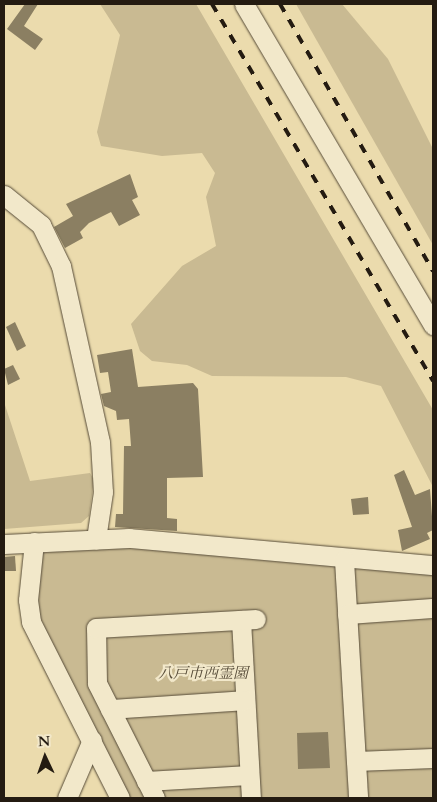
<!DOCTYPE html>
<html>
<head>
<meta charset="utf-8">
<style>
  body { margin:0 }
  #map { position:relative; width:437px; height:802px; overflow:hidden; background:#ebdbad; font-family:Cardo,"Noto Serif JP",serif }
  div>[style] { position:absolute }
  [style*='--x'] { left:calc(var(--x)*1px); top:calc(var(--y)*1px); width:calc(var(--w)*1px); rotate:calc(var(--a)*1deg) }
  .green>* { inset:0; background:#c9ba92 }
  .building>* { inset:0; background:#8b7f62 }
  .roads { filter:drop-shadow(0 0 1px #564b38) drop-shadow(0 0 1px #564b38) }
  .minor>* { height:19px; margin:-9.5px; padding:0 9.5px; transform-origin:9.5px; border-radius:9.5px; background:#f2e8ca }
  .rail>* { height:4px; margin-top:-2px; transform-origin:0; background:repeating-linear-gradient(90deg,#241b11 0 9px,transparent 0 18px) }
  span { translate:-50% -50%; white-space:nowrap; text-align:center; line-height:1.15; -webkit-text-stroke:4.5px #f2e8ca; paint-order:stroke }
  .park-label { font-size:15px; color:#564b38; font-style:italic }
  .frame { position:absolute; inset:0; border:5px solid #241b11; pointer-events:none }
  .north { position:absolute; left:20px; top:732px; width:50px; height:50px; -webkit-text-stroke:4px #f2e8ca; paint-order:stroke; rotate:357deg; font-size:14px; font-weight:700; line-height:20px; text-align:center; color:#241b11 }
  .north::after { content:''; display:block; margin:auto; width:18px; height:22px; background:#241b11; clip-path:polygon(50% 0,100% 100%,50% 72%,0 100%) }
</style>
</head>
<body>
<div id="map">
  <div class="green">
    <i style="clip-path:polygon(100px 4px,196px 4px,433px 410px,433px 487px,381px 386px,346px 377px,212px 376px,187px 365px,152px 361px,140px 351px,131px 324px,182px 266px,216px 246px,206px 197px,215px 173px,202px 153px,162px 156px,101px 146px,97px 132px,120px 35px)"></i>
    <i style="clip-path:polygon(296px 4px,342px 4px,388px 59px,433px 149px,433px 245px)"></i>
    <i style="clip-path:polygon(4px 402px,30px 481px,90px 473px,94px 480px,89px 516px,81px 523px,4px 529px)"></i>
    <i style="clip-path:polygon(129px 545px,433px 574px,433px 798px,124px 798px,34px 617px,38px 548px)"></i>
  </div>
  <div class="building">
    <i style="clip-path:polygon(25px 4px,38px 4px,24px 26px,43px 39px,35px 50px,7px 29px)"></i>
    <i style="clip-path:polygon(130px 174px,138px 197px,132px 200px,140px 215px,119px 226px,111px 212px,89px 223px,80px 232px,83px 238px,65px 248px,54px 227px,73px 216px,66px 204px)"></i>
    <i style="clip-path:polygon(15px 322px,26px 346px,17px 351px,6px 327px)"></i>
    <i style="clip-path:polygon(132px 349px,138px 387px,193px 383px,198px 389px,203px 477px,167px 478px,167px 518px,177px 519px,177px 531px,115px 527px,116px 514px,123px 514px,124px 446px,131px 446px,129px 419px,117px 420px,116px 411px,104px 406px,101px 394px,111px 392px,108px 372px,100px 373px,97px 355px)"></i>
    <i style="clip-path:polygon(13px 365px,20px 379px,8px 385px,4px 369px)"></i>
    <i style="clip-path:polygon(404px 470px,415px 495px,430px 489px,433px 530px,427px 533px,430px 539px,402px 551px,398px 530px,412px 527px,394px 475px)"></i>
    <i style="clip-path:polygon(368px 497px,369px 514px,353px 515px,351px 499px)"></i>
    <i style="clip-path:polygon(15px 556px,16px 571px,4px 571px,4px 557px)"></i>
    <i style="clip-path:polygon(328px 732px,330px 768px,298px 769px,297px 733px)"></i>
  </div>
  <div class="roads">
    <div class="minor">
      <i style="--x:244;--y:4;--w:373;--a:59.5"></i>
      <i style="--x:4;--y:195;--w:48;--a:39"></i>
      <i style="--x:41;--y:225;--w:46;--a:64"></i>
      <i style="--x:61;--y:266;--w:180;--a:77.5"></i>
      <i style="--x:100;--y:442;--w:50;--a:86.6"></i>
      <i style="--x:103;--y:492;--w:48;--a:98.5"></i>
      <i style="--x:34;--y:542;--w:58;--a:95.9"></i>
      <i style="--x:28;--y:600;--w:22;--a:82"></i>
      <i style="--x:31;--y:622;--w:197;--a:63.2"></i>
      <i style="--x:4;--y:544;--w:125;--a:-2.7"></i>
      <i style="--x:129;--y:538;--w:305;--a:5.1"></i>
      <i style="--x:344;--y:560;--w:238;--a:86.6"></i>
      <i style="--x:347;--y:614;--w:86;--a:-4"></i>
      <i style="--x:241;--y:620;--w:178;--a:86.8"></i>
      <i style="--x:110;--y:709;--w:135;--a:-3.8"></i>
      <i style="--x:356;--y:761;--w:77;--a:-2.2"></i>
      <i style="--x:146;--y:781;--w:103;--a:-3.3"></i>
      <i style="--x:67;--y:798;--w:63;--a:-66.7"></i>
      <i style="--x:155;--y:798;--w:129;--a:-116.8"></i>
      <i style="--x:97;--y:683;--w:55;--a:-91"></i>
      <i style="--x:96;--y:628;--w:160;--a:-3.2"></i>
    </div>
  </div>
  <div class="rail">
    <i style="--x:212;--y:4;--w:437;--a:59.6"></i>
    <i style="--x:280;--y:4;--w:308;--a:60.2"></i>
  </div>
  <div class="park-label">
    <span style="left:203px;top:674px">八戸市西霊園</span>
  </div>
  <div class="frame"></div>
  <div class="north">N</div>
</div>
</body>
</html>
